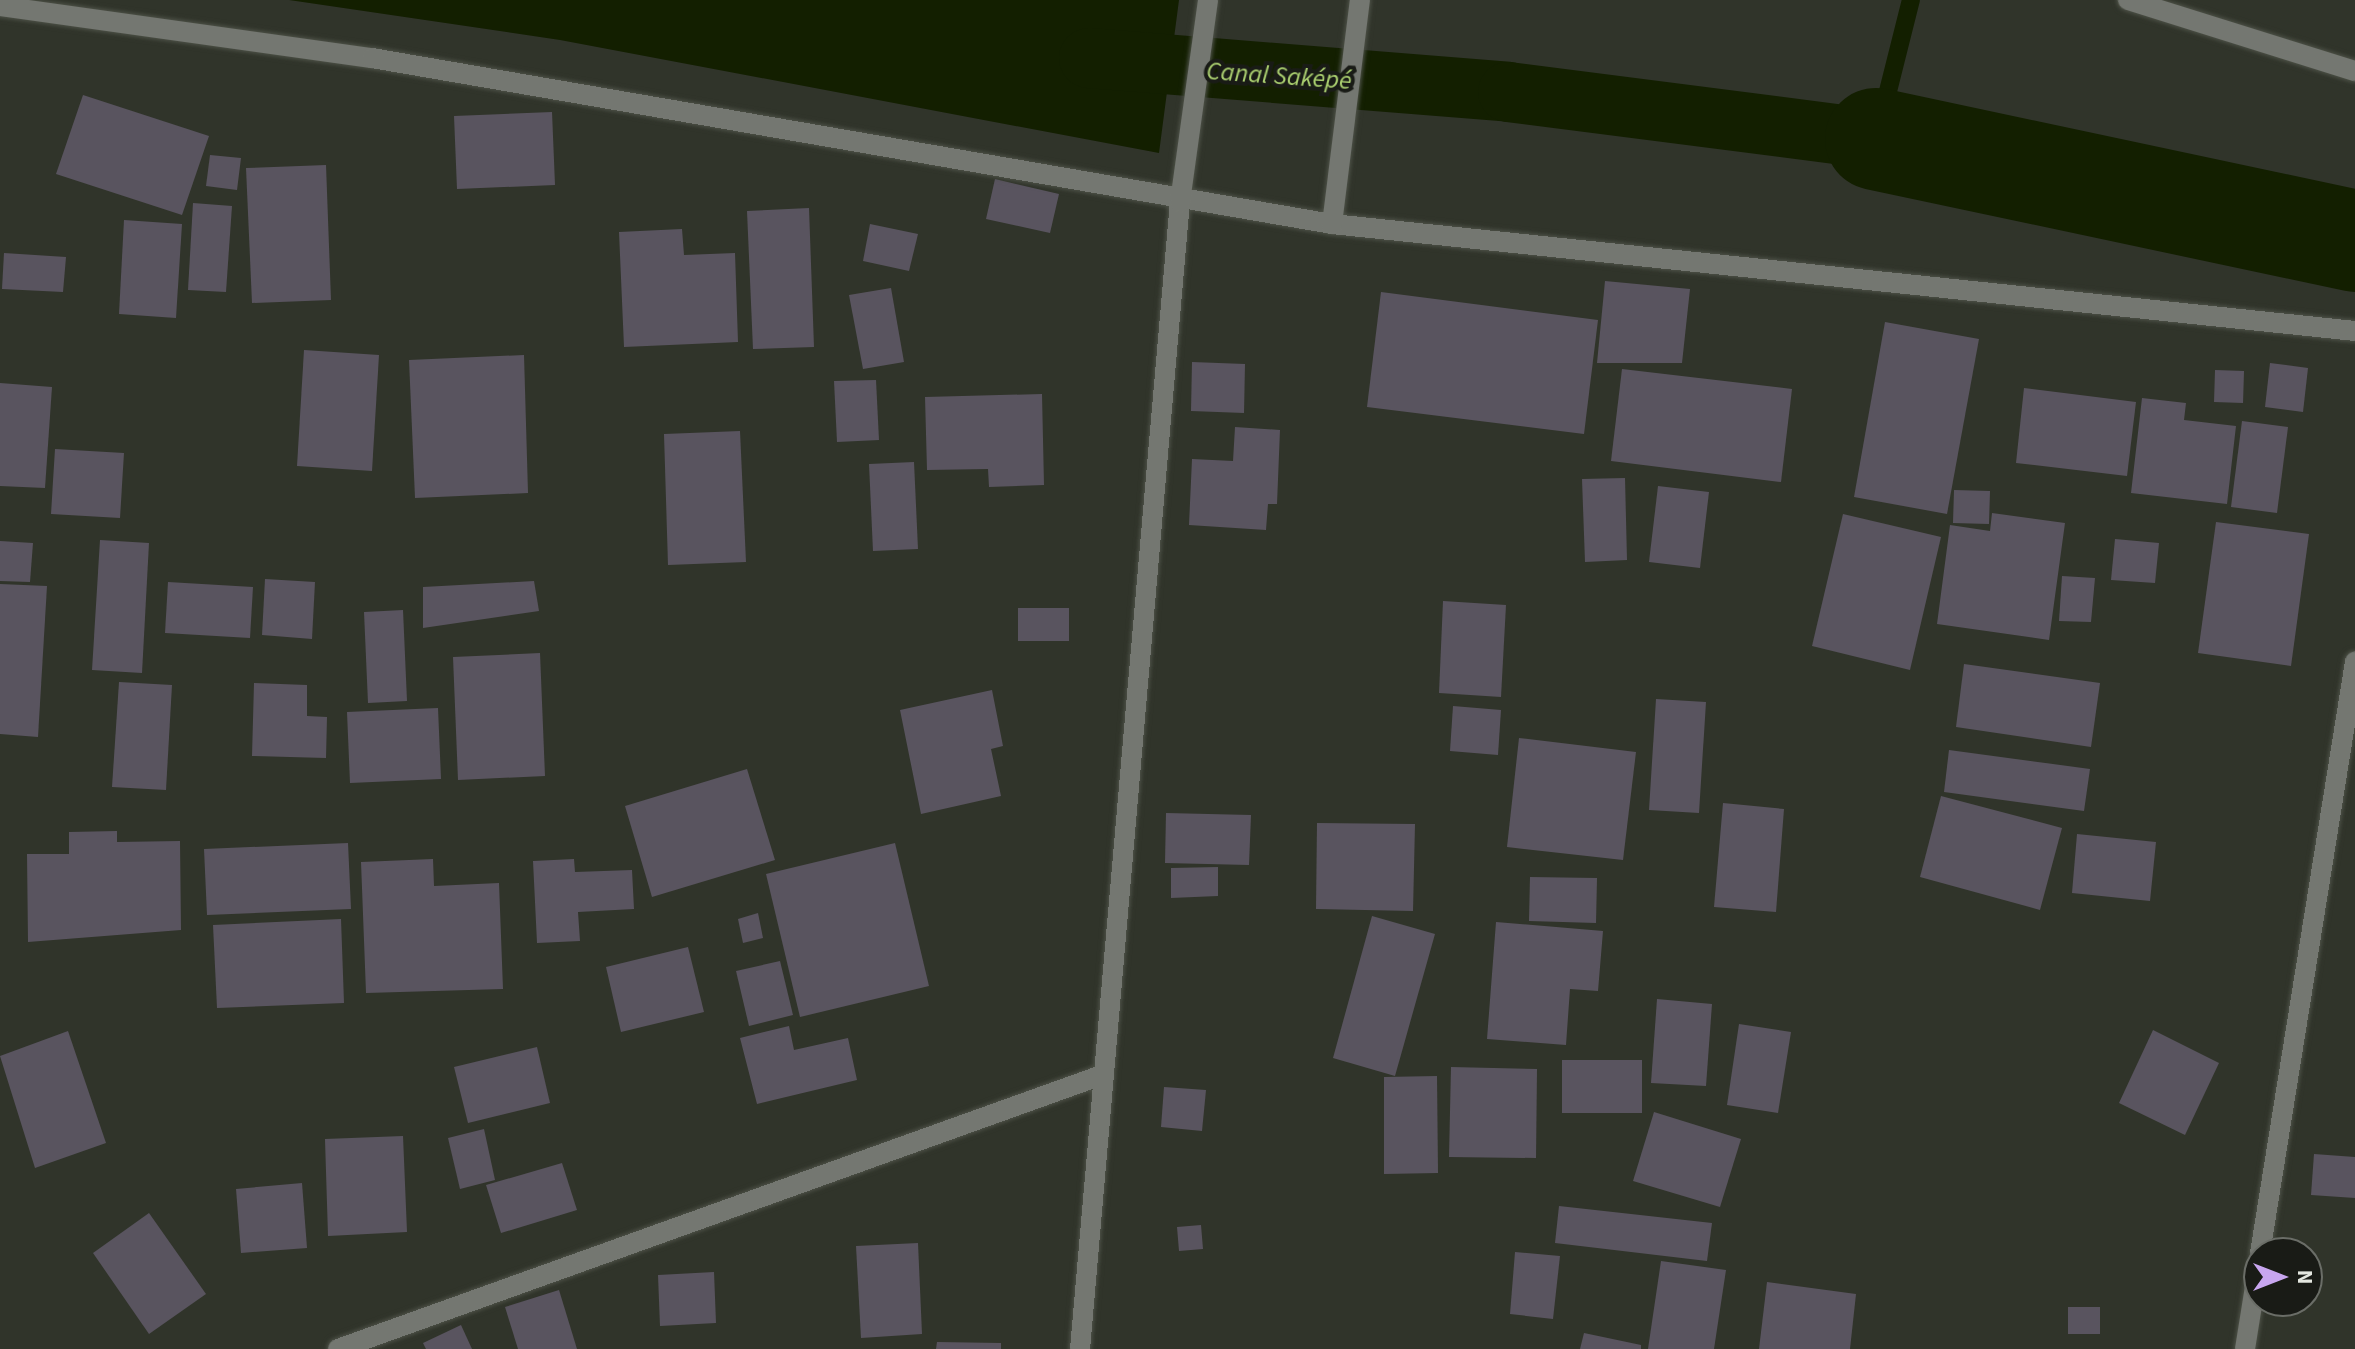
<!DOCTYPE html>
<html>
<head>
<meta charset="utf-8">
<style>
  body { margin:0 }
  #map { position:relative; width:2355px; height:1349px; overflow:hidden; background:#30342a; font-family:"Source Sans 3",sans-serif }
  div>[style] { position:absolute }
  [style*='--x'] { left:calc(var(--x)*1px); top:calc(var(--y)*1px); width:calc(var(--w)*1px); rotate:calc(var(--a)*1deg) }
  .water>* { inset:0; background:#131f00 }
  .stream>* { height:18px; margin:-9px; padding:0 9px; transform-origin:9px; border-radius:9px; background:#131f00 }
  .canal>* { height:60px; margin:-30px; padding:0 30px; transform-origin:30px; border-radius:30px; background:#131f00 }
  .river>* { height:102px; margin:-51px; padding:0 51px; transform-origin:51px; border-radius:51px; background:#131f00 }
  .building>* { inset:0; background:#59545f }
  .roads { filter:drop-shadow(0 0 2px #4d5147) drop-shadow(0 0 2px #4d5147) }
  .minor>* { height:20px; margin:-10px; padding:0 10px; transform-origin:10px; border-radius:10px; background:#747771 }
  span { translate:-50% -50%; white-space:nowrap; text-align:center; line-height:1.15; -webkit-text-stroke:8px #191b16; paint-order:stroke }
  .water-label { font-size:26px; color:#abd070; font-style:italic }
  .north { position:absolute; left:2243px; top:1237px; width:80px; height:80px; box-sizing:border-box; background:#191b16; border:2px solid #6a6d67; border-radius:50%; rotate:90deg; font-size:22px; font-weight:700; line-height:32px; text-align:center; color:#e4e7e0 }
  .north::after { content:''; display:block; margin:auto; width:28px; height:36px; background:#c8a6ef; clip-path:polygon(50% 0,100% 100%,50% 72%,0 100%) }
</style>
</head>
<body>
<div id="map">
  <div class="water">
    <i style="clip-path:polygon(289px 0,1179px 0,1159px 153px,560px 40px)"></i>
  </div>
  <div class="stream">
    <i style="--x:1876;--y:139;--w:143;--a:-75.9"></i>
  </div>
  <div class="canal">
    <i style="--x:1089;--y:58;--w:420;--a:4.6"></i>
    <i style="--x:1508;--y:92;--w:371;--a:7.3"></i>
  </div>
  <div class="river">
    <i style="--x:1876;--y:139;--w:490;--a:12"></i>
  </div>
  <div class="building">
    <i style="clip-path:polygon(83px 95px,209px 136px,182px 215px,56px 174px)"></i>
    <i style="clip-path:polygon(552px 112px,555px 185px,457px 189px,454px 116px)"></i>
    <i style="clip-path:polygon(210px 155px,241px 158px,237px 190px,206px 186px)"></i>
    <i style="clip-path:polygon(326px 165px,331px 300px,252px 303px,246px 168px)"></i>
    <i style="clip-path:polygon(995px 179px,1059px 194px,1050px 233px,986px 219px)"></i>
    <i style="clip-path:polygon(193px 203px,232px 206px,226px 292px,188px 290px)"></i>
    <i style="clip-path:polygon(809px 208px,814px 347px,753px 349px,747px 211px)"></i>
    <i style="clip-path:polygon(124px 220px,182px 224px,176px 318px,119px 314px)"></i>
    <i style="clip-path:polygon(870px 224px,918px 234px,909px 271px,863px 261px)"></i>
    <i style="clip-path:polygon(682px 229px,684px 255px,735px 253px,738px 342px,624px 347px,619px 232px)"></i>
    <i style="clip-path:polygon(4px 253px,66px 257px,63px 292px,2px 289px)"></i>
    <i style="clip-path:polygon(1605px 281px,1690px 289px,1682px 363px,1597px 363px)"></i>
    <i style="clip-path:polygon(891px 288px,904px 362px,863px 369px,849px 295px)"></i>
    <i style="clip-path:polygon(1381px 292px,1598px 320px,1584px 434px,1367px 407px)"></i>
    <i style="clip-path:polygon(1885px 322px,1979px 339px,1947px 514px,1854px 497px)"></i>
    <i style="clip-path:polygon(304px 350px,379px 355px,372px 471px,297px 466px)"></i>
    <i style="clip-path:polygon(524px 355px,528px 493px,415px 498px,409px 360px)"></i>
    <i style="clip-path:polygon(1192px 362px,1245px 364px,1244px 413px,1191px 411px)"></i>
    <i style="clip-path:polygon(2270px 363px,2308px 368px,2303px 412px,2265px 407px)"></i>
    <i style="clip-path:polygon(1622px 369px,1792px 389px,1781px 482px,1611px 461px)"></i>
    <i style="clip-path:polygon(2215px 370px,2244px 371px,2243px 403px,2214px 402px)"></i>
    <i style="clip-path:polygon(876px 380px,879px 440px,837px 442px,834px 381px)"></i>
    <i style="clip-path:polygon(0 383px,52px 387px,45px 488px,0 486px)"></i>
    <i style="clip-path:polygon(2024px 388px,2136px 402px,2127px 476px,2016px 463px)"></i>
    <i style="clip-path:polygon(1042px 394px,1044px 485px,989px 487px,988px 469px,927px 470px,925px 397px)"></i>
    <i style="clip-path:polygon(2142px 398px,2186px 403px,2184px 420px,2236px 426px,2227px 504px,2131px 493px)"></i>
    <i style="clip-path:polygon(2242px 421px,2288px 427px,2277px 513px,2231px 507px)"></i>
    <i style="clip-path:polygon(1235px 427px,1280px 430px,1277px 504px,1268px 504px,1266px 530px,1189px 525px,1192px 459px,1233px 461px)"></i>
    <i style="clip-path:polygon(740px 431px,746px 562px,668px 565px,664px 434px)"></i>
    <i style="clip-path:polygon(55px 449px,124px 453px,120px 518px,51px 514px)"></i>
    <i style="clip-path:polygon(914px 462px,918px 549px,873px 551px,869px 464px)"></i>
    <i style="clip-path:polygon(1625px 478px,1627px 560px,1585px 562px,1582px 479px)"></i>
    <i style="clip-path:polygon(1658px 486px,1709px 492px,1700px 568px,1649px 562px)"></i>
    <i style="clip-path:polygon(1954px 490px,1990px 491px,1989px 524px,1953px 523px)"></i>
    <i style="clip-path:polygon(1992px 513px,2065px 523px,2049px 640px,1937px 624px,1950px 525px,1990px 531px)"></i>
    <i style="clip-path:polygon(1843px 514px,1941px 537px,1910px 670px,1812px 646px)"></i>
    <i style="clip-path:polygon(2216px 522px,2309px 534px,2291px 666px,2198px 653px)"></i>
    <i style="clip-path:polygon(2115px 539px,2159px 543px,2155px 583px,2111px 580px)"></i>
    <i style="clip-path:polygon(100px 540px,149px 543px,142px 673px,92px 670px)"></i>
    <i style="clip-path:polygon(0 541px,33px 543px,30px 582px,0 581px)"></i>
    <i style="clip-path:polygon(2062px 576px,2095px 578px,2091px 622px,2059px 621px)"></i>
    <i style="clip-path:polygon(265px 579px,315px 582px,312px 639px,262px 635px)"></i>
    <i style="clip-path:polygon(534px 581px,539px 611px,423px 628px,423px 587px)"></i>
    <i style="clip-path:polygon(168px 582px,253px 587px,250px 638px,165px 633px)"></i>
    <i style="clip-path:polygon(0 584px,47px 586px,38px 737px,0 734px)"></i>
    <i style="clip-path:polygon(1443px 601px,1506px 605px,1501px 697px,1439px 693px)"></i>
    <i style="clip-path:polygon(1018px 608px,1069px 608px,1069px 641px,1018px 641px)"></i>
    <i style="clip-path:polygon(403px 610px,407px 701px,368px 703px,364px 612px)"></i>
    <i style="clip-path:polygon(540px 653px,545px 776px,458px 780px,453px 657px)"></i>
    <i style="clip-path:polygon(1964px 664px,2100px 683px,2091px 747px,1956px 727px)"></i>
    <i style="clip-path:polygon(119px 682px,172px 685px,166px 790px,112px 787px)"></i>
    <i style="clip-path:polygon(254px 683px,307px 685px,307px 716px,327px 717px,326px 758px,252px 756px)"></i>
    <i style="clip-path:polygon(992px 690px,1003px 746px,991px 749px,1001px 796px,921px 814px,900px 710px)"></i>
    <i style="clip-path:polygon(1656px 699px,1706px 702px,1699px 813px,1649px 810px)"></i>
    <i style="clip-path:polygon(1453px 706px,1501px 710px,1498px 755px,1450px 751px)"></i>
    <i style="clip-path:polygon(438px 708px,441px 779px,350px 783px,347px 712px)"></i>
    <i style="clip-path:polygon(1519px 738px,1636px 752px,1623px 860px,1507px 847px)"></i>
    <i style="clip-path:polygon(1949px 750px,2090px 769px,2084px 811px,1944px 792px)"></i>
    <i style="clip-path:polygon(747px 769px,775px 860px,652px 897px,625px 806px)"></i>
    <i style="clip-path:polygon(1941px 796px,2062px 828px,2040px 910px,1920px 877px)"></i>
    <i style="clip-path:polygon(1723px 803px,1784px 809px,1776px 912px,1714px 907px)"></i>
    <i style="clip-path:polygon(1166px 813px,1251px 815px,1249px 865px,1165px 863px)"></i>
    <i style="clip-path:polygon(1317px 823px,1415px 824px,1413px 911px,1316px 909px)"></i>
    <i style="clip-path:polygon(117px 831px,117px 842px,180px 841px,181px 930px,28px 942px,27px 854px,69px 854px,69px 832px)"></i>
    <i style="clip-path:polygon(2077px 834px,2156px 842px,2150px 901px,2072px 893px)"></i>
    <i style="clip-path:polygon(348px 843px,351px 909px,207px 915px,204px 849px)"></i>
    <i style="clip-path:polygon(895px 843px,929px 986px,800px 1017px,766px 874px)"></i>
    <i style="clip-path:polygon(433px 859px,434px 886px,499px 883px,503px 989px,366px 993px,361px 862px)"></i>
    <i style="clip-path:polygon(574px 859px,575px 872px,632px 870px,634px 909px,578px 912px,580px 941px,537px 943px,533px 861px)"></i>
    <i style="clip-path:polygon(1218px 867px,1218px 896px,1171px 898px,1171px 868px)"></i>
    <i style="clip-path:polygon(1530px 877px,1597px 878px,1596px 923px,1529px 921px)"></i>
    <i style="clip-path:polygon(758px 913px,763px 938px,743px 943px,738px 919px)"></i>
    <i style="clip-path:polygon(1372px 916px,1435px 934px,1395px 1076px,1333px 1058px)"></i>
    <i style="clip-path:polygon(341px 919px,344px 1003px,217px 1008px,213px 925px)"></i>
    <i style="clip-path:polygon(1496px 922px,1603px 931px,1598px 991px,1570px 989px,1566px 1045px,1487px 1039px)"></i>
    <i style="clip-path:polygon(688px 947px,704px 1012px,621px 1032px,606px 967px)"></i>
    <i style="clip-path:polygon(780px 961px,793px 1015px,749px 1026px,736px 971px)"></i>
    <i style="clip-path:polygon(1657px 999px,1712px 1004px,1706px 1086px,1651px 1083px)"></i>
    <i style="clip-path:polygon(1739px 1024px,1791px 1032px,1778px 1113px,1727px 1105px)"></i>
    <i style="clip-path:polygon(789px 1026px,794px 1050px,848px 1038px,857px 1080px,757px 1104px,740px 1038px)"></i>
    <i style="clip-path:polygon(2153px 1030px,2219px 1063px,2185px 1135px,2119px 1103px)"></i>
    <i style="clip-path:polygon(68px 1031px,106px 1143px,35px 1168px,0 1056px)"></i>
    <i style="clip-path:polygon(537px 1047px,550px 1103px,468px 1123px,454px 1067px)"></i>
    <i style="clip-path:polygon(1562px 1060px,1642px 1060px,1642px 1113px,1562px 1113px)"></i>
    <i style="clip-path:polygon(1451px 1067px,1537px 1069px,1536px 1158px,1449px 1157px)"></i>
    <i style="clip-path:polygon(1437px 1076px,1438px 1173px,1384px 1174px,1384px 1077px)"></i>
    <i style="clip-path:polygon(1164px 1087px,1206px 1090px,1202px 1131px,1161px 1127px)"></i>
    <i style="clip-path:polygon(1654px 1112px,1741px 1139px,1720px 1207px,1633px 1181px)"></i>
    <i style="clip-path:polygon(484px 1129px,495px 1180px,460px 1189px,448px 1138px)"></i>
    <i style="clip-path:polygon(403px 1136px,407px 1232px,328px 1236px,325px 1139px)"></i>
    <i style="clip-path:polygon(2314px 1154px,2355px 1157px,2355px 1198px,2311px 1195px)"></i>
    <i style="clip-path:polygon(562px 1163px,577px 1210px,501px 1233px,486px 1185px)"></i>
    <i style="clip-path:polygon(302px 1183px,307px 1248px,241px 1253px,236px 1189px)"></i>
    <i style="clip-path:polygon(1559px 1206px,1712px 1223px,1707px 1261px,1555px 1243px)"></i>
    <i style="clip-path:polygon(149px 1213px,206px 1294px,149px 1334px,93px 1253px)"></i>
    <i style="clip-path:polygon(1201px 1225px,1203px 1249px,1179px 1251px,1177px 1227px)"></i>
    <i style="clip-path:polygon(918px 1243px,922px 1334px,861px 1338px,856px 1246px)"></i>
    <i style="clip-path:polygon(1515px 1252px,1560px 1256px,1553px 1319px,1510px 1314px)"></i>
    <i style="clip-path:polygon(1661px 1261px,1726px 1270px,1714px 1349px,1648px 1349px)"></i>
    <i style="clip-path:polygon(714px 1272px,716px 1323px,660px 1326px,658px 1275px)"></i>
    <i style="clip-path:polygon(1767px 1282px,1856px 1294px,1850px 1349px,1759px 1349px)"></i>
    <i style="clip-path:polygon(559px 1290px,577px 1349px,518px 1349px,505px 1307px)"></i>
    <i style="clip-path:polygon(2068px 1307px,2100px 1307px,2100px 1334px,2068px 1334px)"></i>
    <i style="clip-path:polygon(461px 1325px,472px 1349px,426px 1349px,423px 1343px)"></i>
    <i style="clip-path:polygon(1584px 1333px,1641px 1345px,1641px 1349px,1580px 1349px)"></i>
    <i style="clip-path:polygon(937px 1342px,1001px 1343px,1001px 1349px,936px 1349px)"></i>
  </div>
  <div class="roads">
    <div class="minor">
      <i style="--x:2128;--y:0;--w:238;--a:17.4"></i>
      <i style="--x:0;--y:6;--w:376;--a:8"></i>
      <i style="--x:372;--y:58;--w:974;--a:9.81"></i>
      <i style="--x:1332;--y:224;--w:1029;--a:5.97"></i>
      <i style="--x:1332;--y:224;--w:226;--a:-82.9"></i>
      <i style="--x:2260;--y:1253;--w:599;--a:-80.87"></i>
      <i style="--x:338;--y:1349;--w:808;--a:-19.73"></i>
      <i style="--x:1080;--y:1349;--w:1151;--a:-85.02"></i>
      <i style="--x:1180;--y:202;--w:204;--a:-82.1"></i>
      <i style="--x:2245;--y:1349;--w:88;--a:-80.9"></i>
    </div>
  </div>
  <div class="water-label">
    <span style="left:1279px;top:76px;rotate:4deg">Canal Saképé</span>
  </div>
  <div class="north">N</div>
</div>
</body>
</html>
